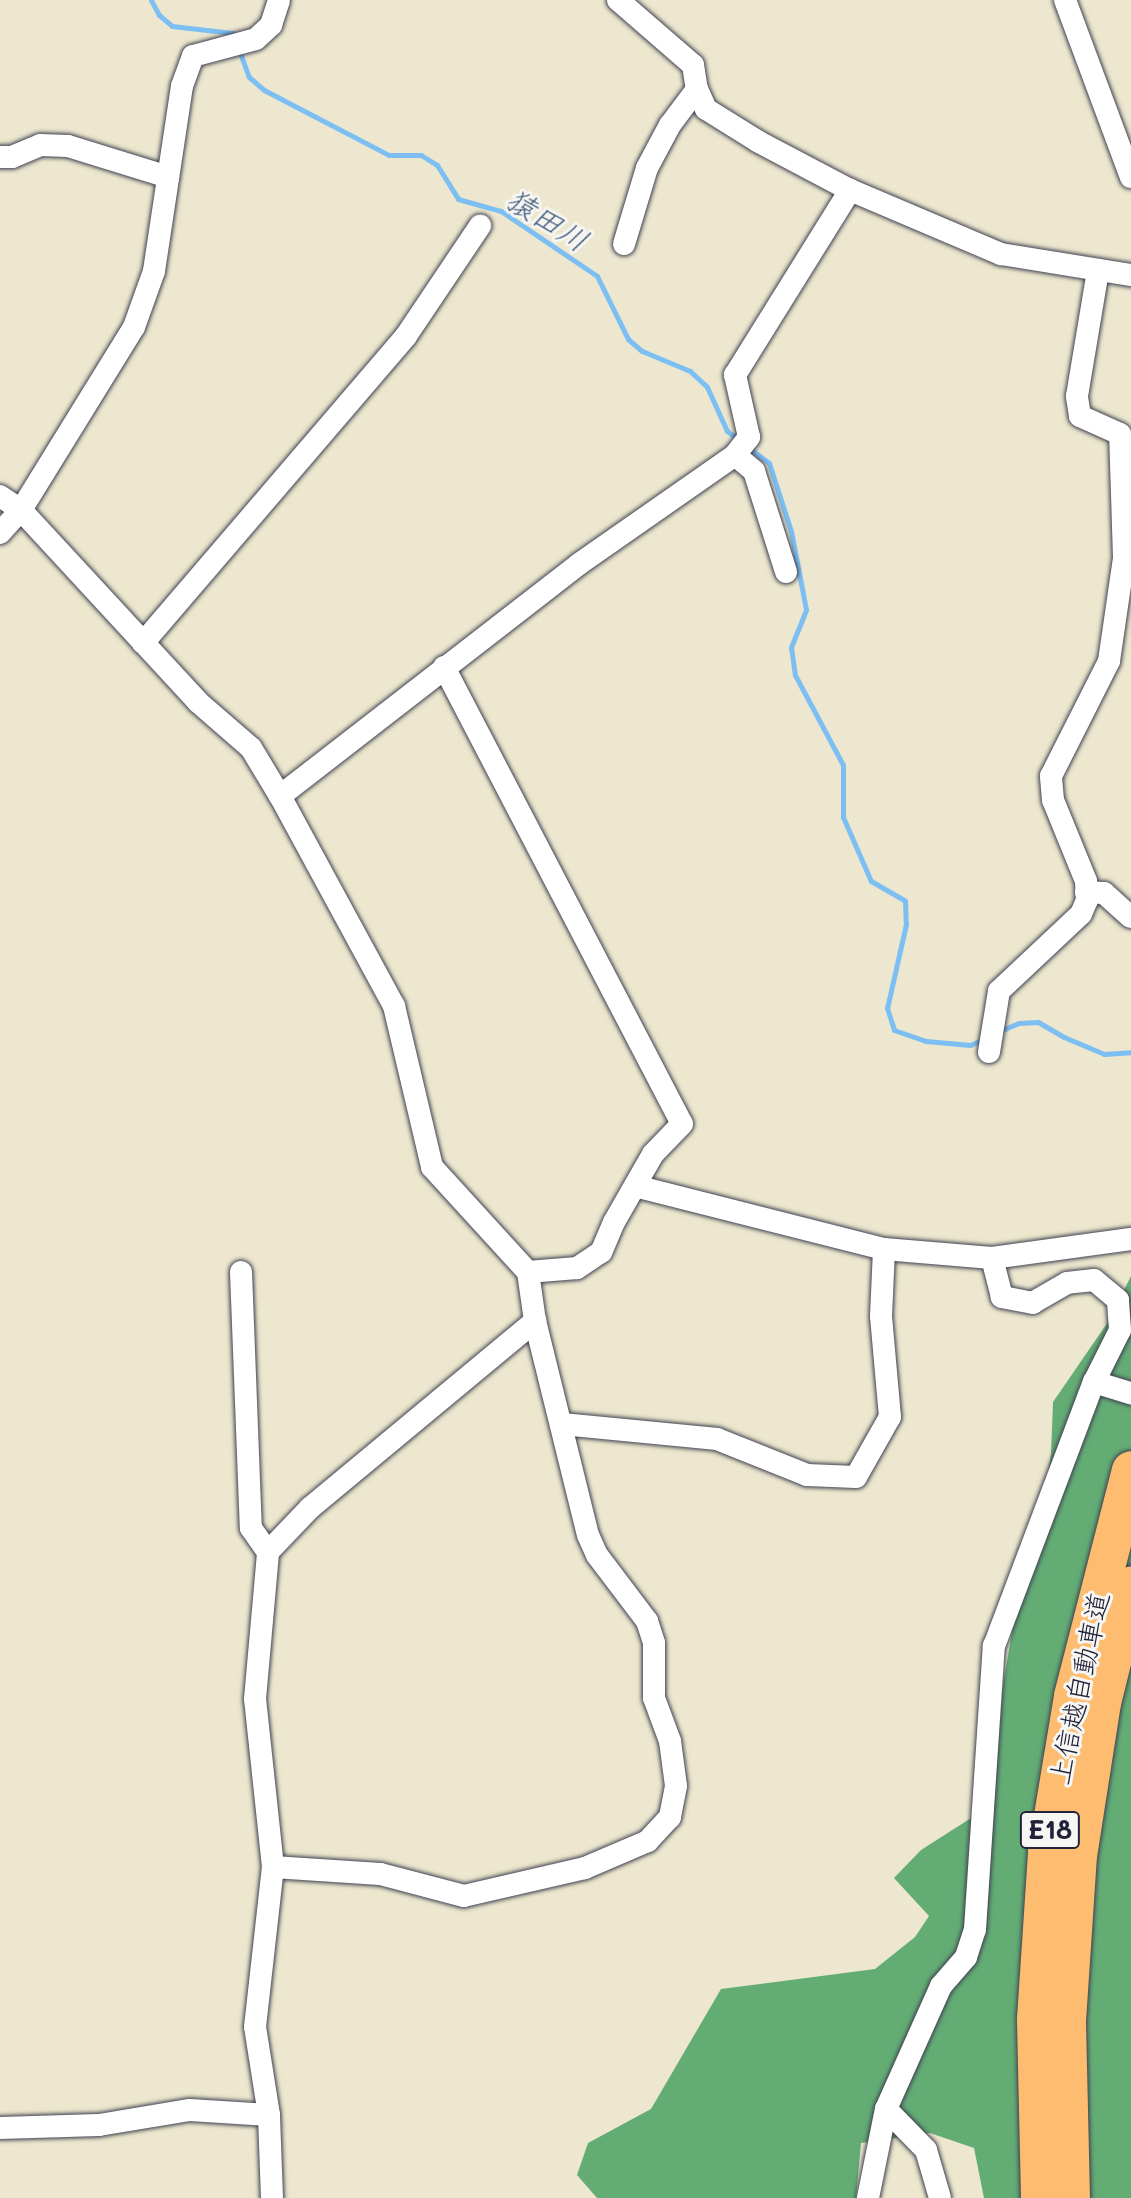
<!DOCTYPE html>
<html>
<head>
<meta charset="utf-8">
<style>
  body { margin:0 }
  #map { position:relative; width:1131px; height:2198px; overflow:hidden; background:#ece7ce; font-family:Mali,"Klee One",sans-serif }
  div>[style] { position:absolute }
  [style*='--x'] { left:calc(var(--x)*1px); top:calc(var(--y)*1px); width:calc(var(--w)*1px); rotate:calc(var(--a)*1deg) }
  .forest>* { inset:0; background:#63ad75 }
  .stream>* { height:5px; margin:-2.5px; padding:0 2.5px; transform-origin:2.5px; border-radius:2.5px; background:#7dbff3 }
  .roads { filter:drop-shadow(0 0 2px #404051) drop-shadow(0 0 2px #404051) }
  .minor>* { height:22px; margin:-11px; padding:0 11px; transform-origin:11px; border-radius:11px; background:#fff }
  .motorway>* { height:38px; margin:-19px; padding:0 19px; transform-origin:19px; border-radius:19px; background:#fdbc6f }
  span { translate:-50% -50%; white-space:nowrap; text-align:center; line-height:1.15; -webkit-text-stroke:6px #f6f6f2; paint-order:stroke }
  .shield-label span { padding:2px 6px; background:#f6f6f2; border:2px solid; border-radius:6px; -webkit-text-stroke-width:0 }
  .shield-label { font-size:26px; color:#22223b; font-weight:700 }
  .street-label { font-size:28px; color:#22223b }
  .water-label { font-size:30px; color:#42597b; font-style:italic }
</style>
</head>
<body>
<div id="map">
  <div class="forest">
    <i style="clip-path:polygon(1131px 1276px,1131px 2198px,984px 2198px,974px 2148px,930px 2133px,861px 2143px,856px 2198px,597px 2198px,577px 2175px,588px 2143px,651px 2109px,721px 1989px,875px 1969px,915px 1937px,929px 1916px,894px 1878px,921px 1850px,993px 1804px,1003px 1685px,1013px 1626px,1043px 1506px,1051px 1454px,1053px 1402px,1108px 1322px)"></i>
  </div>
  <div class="stream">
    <i style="--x:151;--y:0;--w:17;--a:62"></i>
    <i style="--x:159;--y:15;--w:17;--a:40"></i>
    <i style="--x:172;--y:26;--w:61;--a:6.5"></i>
    <i style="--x:233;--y:33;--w:4;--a:76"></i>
    <i style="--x:239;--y:50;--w:29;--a:70"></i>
    <i style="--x:249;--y:77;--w:20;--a:41"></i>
    <i style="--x:264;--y:90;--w:141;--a:27.5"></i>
    <i style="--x:389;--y:155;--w:32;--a:0"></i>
    <i style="--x:421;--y:155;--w:19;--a:32"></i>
    <i style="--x:437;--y:165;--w:40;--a:58"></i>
    <i style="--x:458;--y:199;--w:45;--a:15.6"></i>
    <i style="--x:501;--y:211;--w:116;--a:34.1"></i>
    <i style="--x:597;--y:276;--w:70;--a:63.8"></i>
    <i style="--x:628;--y:339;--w:18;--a:41"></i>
    <i style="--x:642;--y:351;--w:52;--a:22.6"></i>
    <i style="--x:690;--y:371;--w:23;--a:43"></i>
    <i style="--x:707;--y:387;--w:48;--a:65.6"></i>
    <i style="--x:727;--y:431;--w:14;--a:36"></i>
    <i style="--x:749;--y:448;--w:25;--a:37"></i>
    <i style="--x:769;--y:463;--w:71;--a:72.1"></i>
    <i style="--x:791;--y:531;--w:80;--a:79.2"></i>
    <i style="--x:806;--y:610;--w:40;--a:112"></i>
    <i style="--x:791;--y:647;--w:28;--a:82"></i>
    <i style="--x:795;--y:675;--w:102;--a:61.9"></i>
    <i style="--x:843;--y:765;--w:52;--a:90"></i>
    <i style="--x:843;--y:817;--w:70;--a:66.4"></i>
    <i style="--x:871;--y:881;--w:39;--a:30"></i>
    <i style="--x:905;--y:901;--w:23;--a:88"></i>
    <i style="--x:906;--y:924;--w:86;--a:102.7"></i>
    <i style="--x:887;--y:1008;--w:23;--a:72"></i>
    <i style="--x:894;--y:1030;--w:34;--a:19"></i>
    <i style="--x:926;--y:1041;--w:44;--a:5.2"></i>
    <i style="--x:970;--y:1045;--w:15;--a:-23"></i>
    <i style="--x:1000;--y:1031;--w:21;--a:-23"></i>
    <i style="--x:1019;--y:1023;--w:19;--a:-3"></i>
    <i style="--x:1038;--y:1022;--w:30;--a:30"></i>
    <i style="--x:1064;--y:1037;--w:43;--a:23"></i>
    <i style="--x:1104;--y:1054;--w:27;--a:-4"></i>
  </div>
  <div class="roads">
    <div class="minor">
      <i style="--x:618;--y:0;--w:99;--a:40.9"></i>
      <i style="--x:693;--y:65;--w:24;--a:81"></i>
      <i style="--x:697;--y:89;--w:22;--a:66"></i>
      <i style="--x:706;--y:109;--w:62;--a:31.9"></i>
      <i style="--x:759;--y:142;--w:103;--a:27.8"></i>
      <i style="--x:850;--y:190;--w:164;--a:23"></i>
      <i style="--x:1001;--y:254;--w:132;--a:9.2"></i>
      <i style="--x:1065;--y:0;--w:189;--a:69.6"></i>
      <i style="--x:0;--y:157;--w:12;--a:0"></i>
      <i style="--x:12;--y:157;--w:30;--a:-23"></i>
      <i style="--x:40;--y:145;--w:28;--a:2"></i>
      <i style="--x:68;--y:146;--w:105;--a:17.2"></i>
      <i style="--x:624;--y:244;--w:79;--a:-73.2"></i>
      <i style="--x:647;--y:168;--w:49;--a:-61.9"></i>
      <i style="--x:670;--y:125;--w:45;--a:-53.1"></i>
      <i style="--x:735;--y:455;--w:25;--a:40"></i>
      <i style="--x:754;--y:471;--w:106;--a:72.4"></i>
      <i style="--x:0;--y:496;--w:25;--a:34"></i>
      <i style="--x:21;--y:510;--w:261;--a:47.3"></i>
      <i style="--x:198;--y:702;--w:70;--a:41"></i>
      <i style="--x:251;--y:748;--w:56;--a:58.9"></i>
      <i style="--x:280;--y:796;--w:239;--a:61.5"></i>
      <i style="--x:394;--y:1006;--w:165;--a:76.7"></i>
      <i style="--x:432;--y:1167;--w:142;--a:47.6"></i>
      <i style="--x:528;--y:1272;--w:49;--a:81.9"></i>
      <i style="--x:535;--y:1321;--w:220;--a:76.1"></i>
      <i style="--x:588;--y:1535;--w:22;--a:66"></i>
      <i style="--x:597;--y:1555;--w:83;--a:52.9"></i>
      <i style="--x:647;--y:1621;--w:23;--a:72"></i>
      <i style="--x:654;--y:1643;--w:55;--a:90"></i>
      <i style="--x:654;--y:1698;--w:46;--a:69.6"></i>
      <i style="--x:670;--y:1741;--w:45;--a:82.4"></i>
      <i style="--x:676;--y:1786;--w:32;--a:101"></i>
      <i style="--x:670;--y:1817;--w:33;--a:133"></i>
      <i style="--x:648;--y:1841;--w:69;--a:156.8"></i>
      <i style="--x:585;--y:1868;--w:124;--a:167"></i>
      <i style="--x:464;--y:1896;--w:87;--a:-165.3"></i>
      <i style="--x:380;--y:1874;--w:107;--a:-176.3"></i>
      <i style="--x:0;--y:533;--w:31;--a:-48"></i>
      <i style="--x:21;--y:510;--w:215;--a:-58.3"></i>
      <i style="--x:134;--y:327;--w:59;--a:-70.3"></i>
      <i style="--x:154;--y:271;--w:187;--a:-81.4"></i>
      <i style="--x:182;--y:86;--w:32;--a:-70"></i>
      <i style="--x:193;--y:56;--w:65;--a:-15.1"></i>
      <i style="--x:256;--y:39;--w:21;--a:-43"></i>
      <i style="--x:271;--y:25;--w:26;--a:-72"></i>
      <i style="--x:143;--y:643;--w:404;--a:-49.4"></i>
      <i style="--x:406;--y:336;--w:133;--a:-56.1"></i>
      <i style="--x:444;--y:667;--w:515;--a:62.49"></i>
      <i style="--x:682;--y:1124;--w:42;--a:134"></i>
      <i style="--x:653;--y:1154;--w:78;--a:119.8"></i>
      <i style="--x:614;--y:1222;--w:33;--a:113"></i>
      <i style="--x:601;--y:1252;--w:29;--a:146"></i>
      <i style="--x:577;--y:1268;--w:49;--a:175.3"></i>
      <i style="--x:280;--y:796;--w:378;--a:-37.8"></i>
      <i style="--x:579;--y:564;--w:190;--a:-34.9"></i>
      <i style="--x:735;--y:455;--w:23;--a:-52"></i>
      <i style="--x:749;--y:437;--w:64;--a:-102.7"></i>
      <i style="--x:735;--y:375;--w:218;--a:-58.1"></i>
      <i style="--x:1086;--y:892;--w:18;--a:3"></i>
      <i style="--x:1104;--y:893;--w:36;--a:42"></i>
      <i style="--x:989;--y:1052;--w:62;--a:-80.7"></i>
      <i style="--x:999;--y:991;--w:112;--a:-43.2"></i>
      <i style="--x:1081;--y:914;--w:15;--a:-67"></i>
      <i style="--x:1087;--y:900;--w:19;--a:-93"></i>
      <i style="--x:1086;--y:881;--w:87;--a:-112.2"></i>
      <i style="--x:1053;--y:800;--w:24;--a:-95"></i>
      <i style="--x:1051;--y:776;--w:129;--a:-63.2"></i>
      <i style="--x:1109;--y:661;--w:104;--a:-81.7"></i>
      <i style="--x:1124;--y:558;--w:124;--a:-91.8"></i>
      <i style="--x:1120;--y:434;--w:44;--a:-155.8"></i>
      <i style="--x:1080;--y:416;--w:20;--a:-99"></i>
      <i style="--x:1077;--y:396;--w:128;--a:-80.5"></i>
      <i style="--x:635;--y:1186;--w:257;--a:14.2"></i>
      <i style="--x:884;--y:1249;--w:108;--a:4.8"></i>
      <i style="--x:992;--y:1258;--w:140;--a:-7.8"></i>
      <i style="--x:241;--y:1272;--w:256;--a:87.8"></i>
      <i style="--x:251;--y:1528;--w:29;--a:55"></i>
      <i style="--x:1094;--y:1382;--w:39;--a:17"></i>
      <i style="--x:562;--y:1424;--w:156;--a:5.5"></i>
      <i style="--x:717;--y:1439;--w:97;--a:21.8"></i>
      <i style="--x:807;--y:1475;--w:49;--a:2.3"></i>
      <i style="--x:856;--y:1477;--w:69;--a:-60.5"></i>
      <i style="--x:890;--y:1417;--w:101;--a:-95.1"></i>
      <i style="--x:881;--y:1316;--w:67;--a:-87.4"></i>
      <i style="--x:886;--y:2109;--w:57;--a:45.7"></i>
      <i style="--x:926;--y:2150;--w:50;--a:73.7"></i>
      <i style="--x:0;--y:2128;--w:99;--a:-1.7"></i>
      <i style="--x:99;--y:2125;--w:92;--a:-9.4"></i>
      <i style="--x:190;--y:2110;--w:79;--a:3.6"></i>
      <i style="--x:272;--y:2198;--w:83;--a:-92.1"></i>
      <i style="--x:269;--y:2115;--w:89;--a:-99"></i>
      <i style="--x:255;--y:2027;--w:161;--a:-83.6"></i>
      <i style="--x:273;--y:1867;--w:169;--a:-96.1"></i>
      <i style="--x:255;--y:1699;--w:148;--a:-84.9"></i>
      <i style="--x:268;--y:1552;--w:61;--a:-46.3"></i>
      <i style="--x:310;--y:1508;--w:293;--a:-39.7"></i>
      <i style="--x:868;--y:2198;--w:91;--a:-78.6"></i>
      <i style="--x:886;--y:2109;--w:135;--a:-65.9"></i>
      <i style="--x:941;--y:1986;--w:38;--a:-49"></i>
      <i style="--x:966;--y:1957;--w:29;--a:-72"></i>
      <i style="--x:975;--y:1929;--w:284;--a:-86.2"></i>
      <i style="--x:994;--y:1646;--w:282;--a:-69.3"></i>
      <i style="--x:1094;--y:1382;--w:58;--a:-63.4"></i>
      <i style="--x:1120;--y:1330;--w:30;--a:-94"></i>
      <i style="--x:1118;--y:1300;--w:31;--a:-140"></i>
      <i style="--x:1094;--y:1280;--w:27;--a:174"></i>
      <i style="--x:1067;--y:1283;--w:39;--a:150"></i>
      <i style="--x:1033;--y:1303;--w:32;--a:-169"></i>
      <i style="--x:1002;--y:1297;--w:40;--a:-104.4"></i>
    </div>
    <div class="motorway">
      <i style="--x:1040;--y:2198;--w:179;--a:-91.3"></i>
      <i style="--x:1036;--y:2019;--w:167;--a:-86.2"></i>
      <i style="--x:1047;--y:1852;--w:158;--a:-80.5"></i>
      <i style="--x:1073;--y:1696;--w:233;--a:-75.6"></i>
      <i style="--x:1071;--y:2198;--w:177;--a:-91.3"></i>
      <i style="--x:1067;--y:2021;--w:165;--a:-86.2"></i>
      <i style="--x:1078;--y:1856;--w:155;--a:-81.1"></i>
      <i style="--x:1102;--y:1703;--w:121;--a:-76.1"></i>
    </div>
  </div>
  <div class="shield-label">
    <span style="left:1050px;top:1830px">E18</span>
  </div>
  <div class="street-label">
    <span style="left:1078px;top:1688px;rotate:-78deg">上信越自動車道</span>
  </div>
  <div class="water-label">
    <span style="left:548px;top:219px;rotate:32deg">猿田川</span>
  </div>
</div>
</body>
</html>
